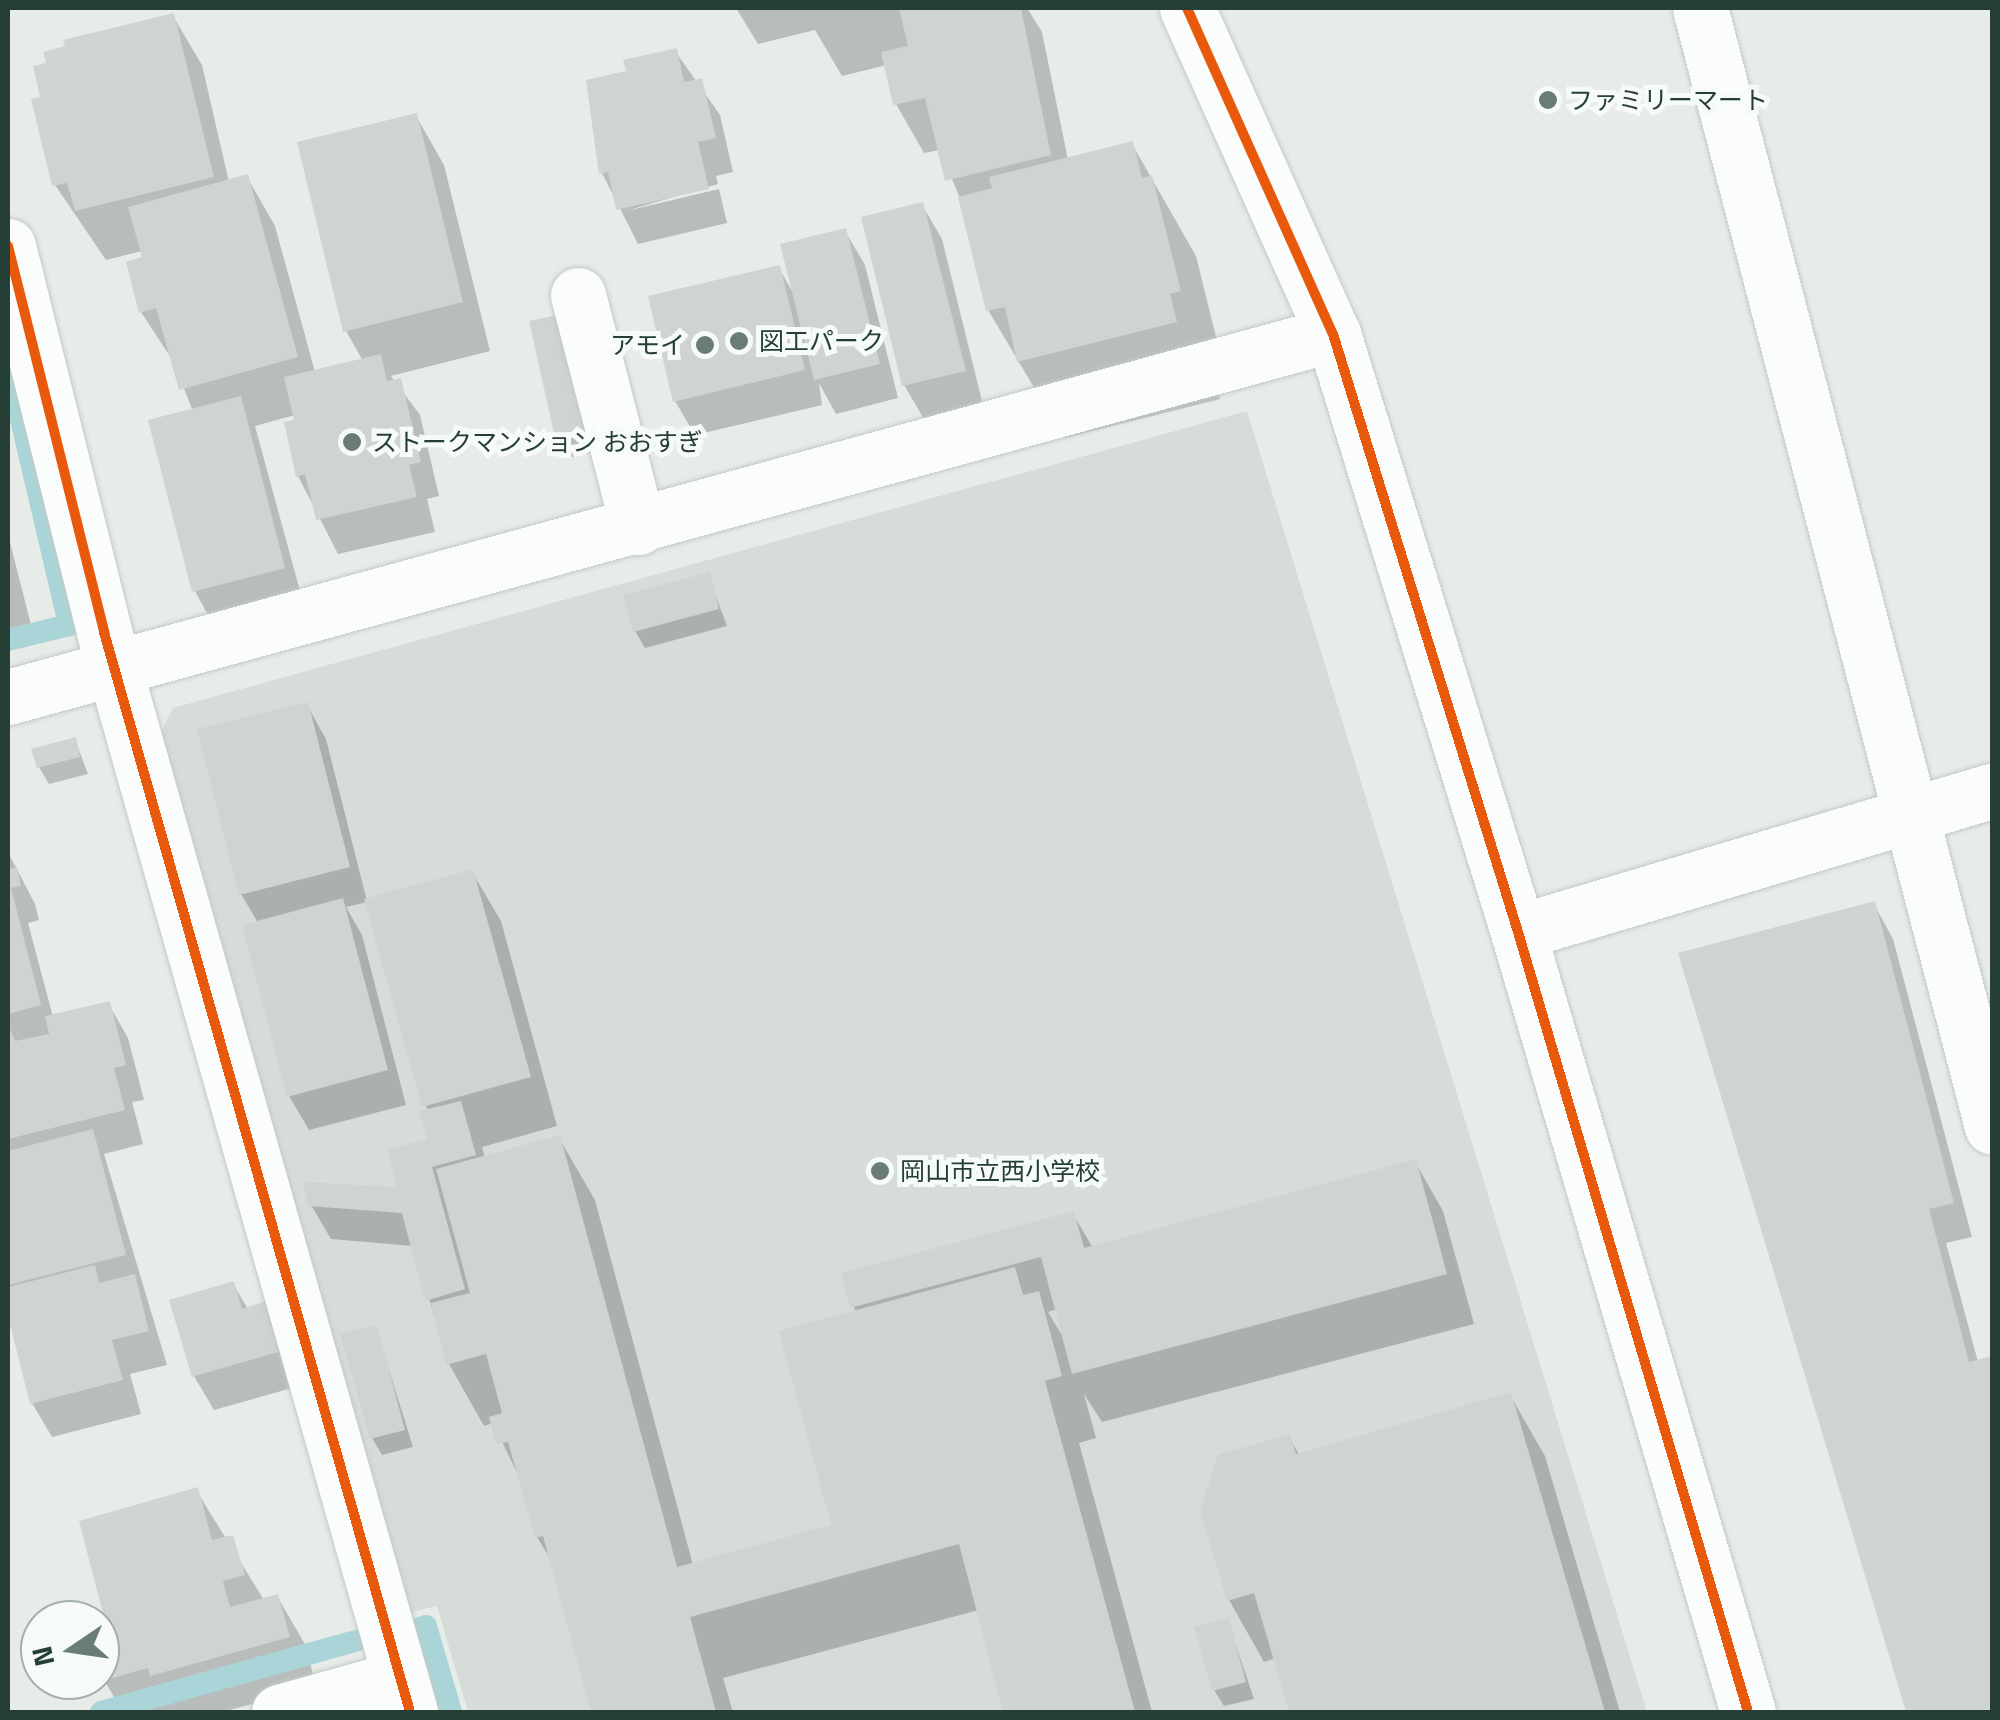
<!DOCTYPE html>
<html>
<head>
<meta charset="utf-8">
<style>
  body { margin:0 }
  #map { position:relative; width:2000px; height:1720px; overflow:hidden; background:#e7ece9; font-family:"Titillium Web","Noto Sans JP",sans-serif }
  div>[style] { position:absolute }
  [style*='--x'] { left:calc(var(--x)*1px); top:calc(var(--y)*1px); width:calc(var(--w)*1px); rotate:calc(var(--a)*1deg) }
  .built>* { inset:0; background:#d6ddd9 }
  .shadow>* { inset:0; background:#0003 }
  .stream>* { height:22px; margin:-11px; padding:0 11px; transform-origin:11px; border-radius:11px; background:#aad5d8 }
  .building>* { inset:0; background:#cfd3d1 }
  .roads { filter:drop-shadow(0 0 2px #c4c9c6) drop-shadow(0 0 2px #c4c9c6) }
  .minor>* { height:55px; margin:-27.5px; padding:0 27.5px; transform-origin:27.5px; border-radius:27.5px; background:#fbfcfc }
  .cycleway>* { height:10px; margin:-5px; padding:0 5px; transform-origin:5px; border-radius:5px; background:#e8590c }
  .dots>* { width:28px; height:28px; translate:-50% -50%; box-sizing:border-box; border:5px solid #f6faf8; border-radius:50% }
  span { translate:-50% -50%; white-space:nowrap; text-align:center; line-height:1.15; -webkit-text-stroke:10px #f6faf8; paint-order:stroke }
  .poi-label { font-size:25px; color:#253f36 }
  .left { translate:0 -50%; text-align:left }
  .right { translate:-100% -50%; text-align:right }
  .frame { position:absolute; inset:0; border:10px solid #253f36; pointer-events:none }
  .north { position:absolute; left:20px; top:1600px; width:100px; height:100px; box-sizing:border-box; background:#f6faf8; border:2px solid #a2afaa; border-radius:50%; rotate:257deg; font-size:28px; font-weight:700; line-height:40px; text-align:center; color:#253f36 }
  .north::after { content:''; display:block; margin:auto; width:35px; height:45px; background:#697c75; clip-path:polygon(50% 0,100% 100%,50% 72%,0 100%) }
</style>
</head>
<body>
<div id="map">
  <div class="built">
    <i style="clip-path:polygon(1247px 411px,1647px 1712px,468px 1712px,437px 1606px,403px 1614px,158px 738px,173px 708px)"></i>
  </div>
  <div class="shadow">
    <i style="clip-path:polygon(736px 8px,1027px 8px,1042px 32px,1068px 160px,1132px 144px,1196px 256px,1224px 369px,1213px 372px,1220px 399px,1064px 438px,988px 310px,964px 208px,940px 150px,924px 153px,896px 104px,887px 65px,842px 76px,815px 30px,758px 44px)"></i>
    <i style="clip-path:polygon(173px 16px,202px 65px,229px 182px,247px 177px,275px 226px,315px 372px,363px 361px,346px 331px,416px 116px,444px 165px,490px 351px,391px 376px,420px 415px,439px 496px,427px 499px,435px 532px,338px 554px,298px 476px,295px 415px,255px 426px,303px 602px,214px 626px,195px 591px,151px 422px,193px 411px,173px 361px,141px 312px,129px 264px,145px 259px,142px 251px,106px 260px,55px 185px)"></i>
    <i style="clip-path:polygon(675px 51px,720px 115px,733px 172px,716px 176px,718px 184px,626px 211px,719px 189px,727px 223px,638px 244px,602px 173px,629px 73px)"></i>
    <i style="clip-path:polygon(922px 205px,942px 239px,983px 405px,924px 419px,904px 385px)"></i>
    <i style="clip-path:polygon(845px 231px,865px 265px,898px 398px,836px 414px,819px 383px,822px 405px,695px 435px,675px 401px,779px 268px,793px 293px)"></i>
    <i style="clip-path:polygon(556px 317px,593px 452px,568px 458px,559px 441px)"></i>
    <i style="clip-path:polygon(8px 534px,31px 625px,8px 630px)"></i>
    <i style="clip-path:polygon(708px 575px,727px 626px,645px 648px,635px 631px)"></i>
    <i style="clip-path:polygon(evenodd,307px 705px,326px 739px,367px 901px,472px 872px,501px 921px,557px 1126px,482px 1147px,485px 1158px,559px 1138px,595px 1200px,693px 1565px,834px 1527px,856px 1313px,844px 1275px,1073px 1214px,1093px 1248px,1415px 1162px,1443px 1211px,1474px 1324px,1102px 1422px,1084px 1394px,1096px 1438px,1079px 1443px,1152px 1712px,1006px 1712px,979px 1610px,723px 1678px,733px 1712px,594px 1712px,554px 1565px,537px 1537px,523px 1485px,493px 1423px,484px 1426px,449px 1364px,413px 1246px,331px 1239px,311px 1205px,400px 1190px,430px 1141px,428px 1112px,368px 902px,346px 907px,362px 935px,406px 1105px,309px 1130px,289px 1096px,258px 923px,241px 894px,307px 705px,1057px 1309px,1063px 1337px,1048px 1312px,1057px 1309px)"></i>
    <i style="clip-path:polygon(75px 740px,88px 774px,49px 784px,39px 767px)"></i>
    <i style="clip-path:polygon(8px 852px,35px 904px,39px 920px,28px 923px,53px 1017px,108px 1003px,128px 1038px,144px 1100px,132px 1102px,143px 1144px,104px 1154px,167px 1365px,130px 1374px,141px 1414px,52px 1437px,32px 1403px,8px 1306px)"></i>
    <i style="clip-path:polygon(1874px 904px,1893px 939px,1972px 1237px,1946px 1243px,1978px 1362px,1992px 1360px,1992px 1712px,1909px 1712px,1681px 955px)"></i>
    <i style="clip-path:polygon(233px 1284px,248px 1309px,265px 1304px,299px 1386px,214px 1410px,194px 1376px)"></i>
    <i style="clip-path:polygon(376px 1328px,413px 1447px,382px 1455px,372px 1438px)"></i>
    <i style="clip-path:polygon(1510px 1395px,1545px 1456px,1620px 1712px,1291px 1712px,1276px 1658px,1264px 1662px,1229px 1600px,1289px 1437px,1300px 1456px)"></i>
    <i style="clip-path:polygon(196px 1490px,264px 1600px,277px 1596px,306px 1646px,316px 1687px,222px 1712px,123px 1712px,104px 1680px,100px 1638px,111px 1635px)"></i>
    <i style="clip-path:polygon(1228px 1621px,1254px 1699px,1224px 1706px,1214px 1690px)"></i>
  </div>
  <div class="stream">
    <i style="--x:8;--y:364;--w:268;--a:76.8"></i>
    <i style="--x:69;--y:625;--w:63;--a:166.2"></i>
    <i style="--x:417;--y:1629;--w:9;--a:-18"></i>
    <i style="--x:426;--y:1626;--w:90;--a:73.8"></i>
    <i style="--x:101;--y:1712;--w:265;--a:-15.6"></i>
  </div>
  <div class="building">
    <i style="clip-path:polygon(899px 8px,1021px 8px,1051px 155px,945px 181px,925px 98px,893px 105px,881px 52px,908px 46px)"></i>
    <i style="clip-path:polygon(174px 13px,214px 177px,75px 211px,67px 183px,52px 186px,31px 99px,40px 97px,33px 66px,46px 63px,43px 52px,65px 46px,63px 40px)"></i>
    <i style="clip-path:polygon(677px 48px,684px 82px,702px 78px,716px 138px,698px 142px,709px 189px,616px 210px,608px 172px,599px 174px,586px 80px,626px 71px,623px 60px)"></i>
    <i style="clip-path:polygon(417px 113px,463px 302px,343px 332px,297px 142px)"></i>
    <i style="clip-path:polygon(1133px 141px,1142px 178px,1152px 175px,1181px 291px,1170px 294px,1177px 322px,1017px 362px,1005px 307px,986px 311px,958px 197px,992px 188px,989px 177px)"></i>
    <i style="clip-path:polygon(248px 174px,298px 357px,179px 390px,156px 308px,139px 313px,126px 262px,142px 257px,128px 207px)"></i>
    <i style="clip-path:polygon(923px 202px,966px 371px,902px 386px,861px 217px)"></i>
    <i style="clip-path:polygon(846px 228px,880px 364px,814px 380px,780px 244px)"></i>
    <i style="clip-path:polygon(780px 265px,805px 370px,673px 402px,648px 296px)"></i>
    <i style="clip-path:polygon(557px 315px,585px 435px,556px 442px,529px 321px)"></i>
    <i style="clip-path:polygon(381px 354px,387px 381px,401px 378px,421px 462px,409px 465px,417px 497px,316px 520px,305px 474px,296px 477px,284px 422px,294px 420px,284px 377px)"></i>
    <i style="clip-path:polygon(241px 396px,285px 568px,192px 592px,148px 420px)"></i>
    <i style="clip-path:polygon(710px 572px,719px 609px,633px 632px,623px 595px)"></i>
    <i style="clip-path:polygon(308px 702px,350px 867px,239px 895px,197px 729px)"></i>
    <i style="clip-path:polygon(76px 737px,80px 757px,37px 768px,31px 749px)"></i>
    <i style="clip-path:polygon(17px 867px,21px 886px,11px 888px,41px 1005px,8px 1014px,8px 869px)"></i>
    <i style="clip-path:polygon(473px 869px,531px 1077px,422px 1107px,364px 899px)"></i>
    <i style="clip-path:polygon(343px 898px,388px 1070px,287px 1097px,242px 925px)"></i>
    <i style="clip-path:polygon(1875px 901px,1954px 1203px,1929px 1209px,1969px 1362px,1992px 1356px,1992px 1712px,1906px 1712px,1678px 953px)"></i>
    <i style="clip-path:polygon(110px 1001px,126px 1065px,114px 1068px,125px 1110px,8px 1139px,8px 1025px,15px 1041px,49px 1034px,45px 1016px)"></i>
    <i style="clip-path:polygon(461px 1101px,476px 1155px,432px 1167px,465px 1289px,425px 1301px,402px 1213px,308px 1206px,303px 1182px,397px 1187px,387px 1150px,427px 1139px,419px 1111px)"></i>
    <i style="clip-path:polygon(93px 1129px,126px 1255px,8px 1285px,8px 1151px)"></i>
    <i style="clip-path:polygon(560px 1135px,677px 1567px,831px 1525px,779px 1331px,1015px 1267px,1023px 1295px,1039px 1291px,1062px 1376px,1045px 1381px,1135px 1712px,1003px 1712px,959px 1544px,690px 1617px,716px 1712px,591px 1712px,543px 1536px,535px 1538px,508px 1442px,496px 1444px,489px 1417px,502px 1413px,486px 1354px,446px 1365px,431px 1303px,470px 1293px,436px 1169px)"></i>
    <i style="clip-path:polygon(1416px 1159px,1447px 1274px,1072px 1374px,1041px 1257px,850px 1308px,841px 1273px,1074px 1211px,1084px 1248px)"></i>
    <i style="clip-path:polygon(95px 1265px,99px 1283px,135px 1274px,149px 1331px,112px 1340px,123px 1380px,30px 1404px,8px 1316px,8px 1287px)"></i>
    <i style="clip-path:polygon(234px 1281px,242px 1309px,266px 1301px,281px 1351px,192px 1377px,169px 1300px)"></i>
    <i style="clip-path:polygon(377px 1325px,405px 1430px,370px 1439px,340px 1334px)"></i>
    <i style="clip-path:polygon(1511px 1392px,1605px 1712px,1289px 1712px,1254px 1593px,1227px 1601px,1200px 1511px,1218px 1455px,1290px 1434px,1296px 1454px)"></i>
    <i style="clip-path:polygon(198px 1487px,212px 1540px,233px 1535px,245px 1575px,223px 1581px,230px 1607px,278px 1594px,290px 1637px,150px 1676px,148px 1668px,102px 1681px,100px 1635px,108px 1633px,79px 1521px)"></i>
    <i style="clip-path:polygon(1229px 1618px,1246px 1682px,1212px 1691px,1194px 1627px)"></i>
  </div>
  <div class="roads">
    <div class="minor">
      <i style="--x:1187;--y:8;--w:357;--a:65.9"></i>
      <i style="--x:1333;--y:334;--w:626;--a:72.81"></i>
      <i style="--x:1518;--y:932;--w:813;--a:73.57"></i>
      <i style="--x:1700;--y:8;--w:1156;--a:75.37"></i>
      <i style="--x:8;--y:246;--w:398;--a:76"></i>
      <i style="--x:104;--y:632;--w:1123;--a:74.18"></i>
      <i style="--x:578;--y:295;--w:240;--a:75.5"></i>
      <i style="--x:8;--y:697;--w:1374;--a:-15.32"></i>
      <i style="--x:1518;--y:932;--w:495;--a:-16.6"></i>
      <i style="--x:279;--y:1712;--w:126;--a:-15.7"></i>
    </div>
  </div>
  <div class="cycleway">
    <i style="--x:1187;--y:8;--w:357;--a:65.9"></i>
    <i style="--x:1333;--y:334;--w:626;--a:72.81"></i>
    <i style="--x:1518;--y:932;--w:813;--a:73.57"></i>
    <i style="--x:8;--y:246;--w:398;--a:76"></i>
    <i style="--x:104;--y:632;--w:1123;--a:74.18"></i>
  </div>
  <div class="dots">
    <i style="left:1548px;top:100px;background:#697c75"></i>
    <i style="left:739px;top:341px;background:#697c75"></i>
    <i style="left:705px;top:345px;background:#697c75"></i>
    <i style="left:352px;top:442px;background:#697c75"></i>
    <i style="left:880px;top:1171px;background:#697c75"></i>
  </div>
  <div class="poi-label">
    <span class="left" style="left:1568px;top:100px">ファミリーマート</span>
    <span class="left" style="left:759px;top:341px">図工パーク</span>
    <span class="right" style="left:685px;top:345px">アモイ</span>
    <span class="left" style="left:372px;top:442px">ストークマンション おおすぎ</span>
    <span class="left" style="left:900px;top:1171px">岡山市立西小学校</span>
  </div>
  <div class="frame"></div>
  <div class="north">N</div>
</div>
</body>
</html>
